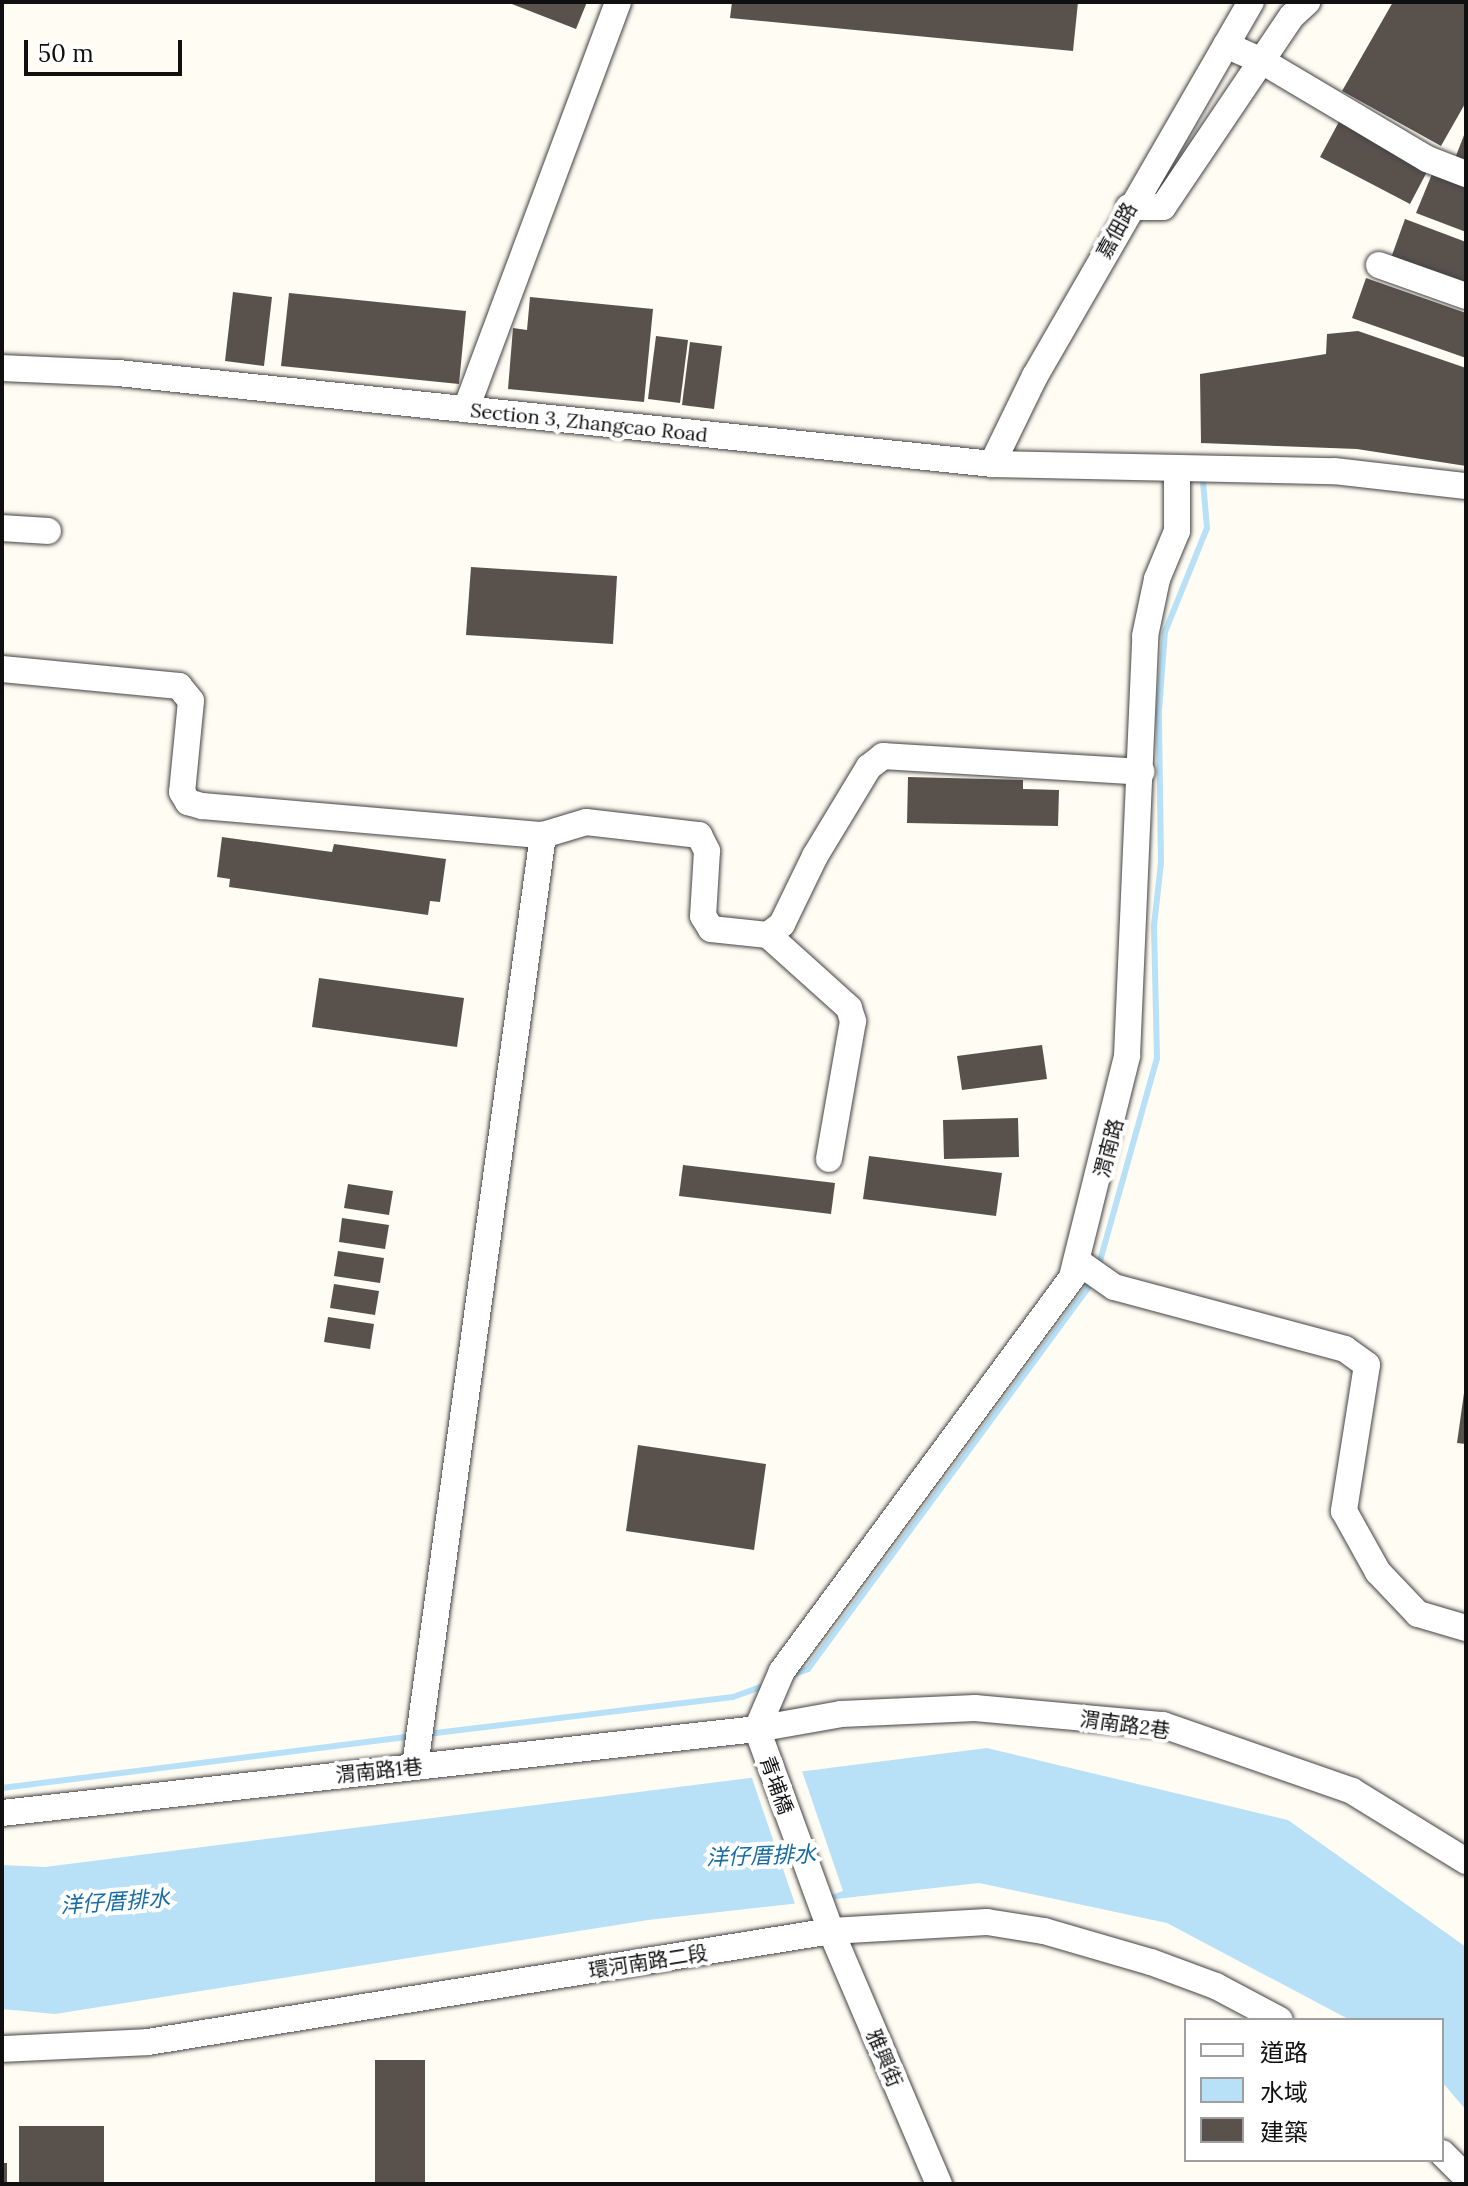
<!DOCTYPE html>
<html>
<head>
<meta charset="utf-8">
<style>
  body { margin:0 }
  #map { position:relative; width:1468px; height:2186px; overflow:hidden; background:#fffcf3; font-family:Lora,"Noto Sans TC",serif }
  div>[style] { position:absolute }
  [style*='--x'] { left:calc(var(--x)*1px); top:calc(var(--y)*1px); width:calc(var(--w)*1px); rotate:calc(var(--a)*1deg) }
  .water>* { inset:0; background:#b8e1f7 }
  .pier>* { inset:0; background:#fffcf3 }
  .stream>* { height:6px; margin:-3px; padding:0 3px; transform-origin:3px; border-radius:3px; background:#b8e1f7 }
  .building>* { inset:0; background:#59514c }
  .roads { filter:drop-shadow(0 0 2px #434343) drop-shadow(0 0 2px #434343) }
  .minor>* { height:26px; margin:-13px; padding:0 13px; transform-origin:13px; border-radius:13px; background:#fff }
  span { translate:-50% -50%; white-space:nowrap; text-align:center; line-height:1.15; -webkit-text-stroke:8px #fff; paint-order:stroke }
  .street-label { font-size:20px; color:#101010 }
  .water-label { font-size:22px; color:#176ba4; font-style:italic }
  .frame { position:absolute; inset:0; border:4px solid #101010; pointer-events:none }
  .legend { position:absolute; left:1184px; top:2018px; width:260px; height:144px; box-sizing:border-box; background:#fff; border:2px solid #9f9f9f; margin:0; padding:10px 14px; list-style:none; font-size:24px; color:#101010 }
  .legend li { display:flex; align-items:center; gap:16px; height:40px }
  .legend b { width:40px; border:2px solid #9f9f9f }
  .scale { position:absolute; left:24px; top:40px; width:158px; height:36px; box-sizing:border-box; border:4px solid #101010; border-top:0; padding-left:10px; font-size:24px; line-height:28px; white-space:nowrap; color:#101010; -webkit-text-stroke:6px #fff; paint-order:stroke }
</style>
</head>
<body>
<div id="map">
  <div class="water">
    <i style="clip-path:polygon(987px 1748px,1288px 1820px,1466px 1947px,1466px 2110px,1442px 2082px,1442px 2020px,1350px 2020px,1167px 1923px,979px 1883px,648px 1920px,55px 2014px,2px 2009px,2px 1865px,45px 1867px)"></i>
  </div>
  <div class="pier">
    <i style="clip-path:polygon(801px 1768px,843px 1891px,796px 1907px,751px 1775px)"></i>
  </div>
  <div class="stream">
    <i style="--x:1098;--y:1268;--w:218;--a:-74.3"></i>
    <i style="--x:1157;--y:1058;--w:132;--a:-91.3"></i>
    <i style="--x:1154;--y:926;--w:63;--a:-83.7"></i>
    <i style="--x:1161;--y:863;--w:152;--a:-90.8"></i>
    <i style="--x:1159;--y:711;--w:79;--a:-85.7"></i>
    <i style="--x:1165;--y:632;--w:112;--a:-68"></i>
    <i style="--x:1207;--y:528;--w:47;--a:-94.9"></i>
    <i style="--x:789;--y:1676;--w:20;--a:-20"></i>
    <i style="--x:808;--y:1669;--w:480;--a:-53.7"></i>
    <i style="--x:427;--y:1734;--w:308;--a:-6.9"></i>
    <i style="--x:733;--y:1697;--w:37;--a:-20"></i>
    <i style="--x:2;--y:1788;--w:413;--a:-7.2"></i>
  </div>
  <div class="building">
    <i style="clip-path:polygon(507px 2px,587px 2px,576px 29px)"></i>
    <i style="clip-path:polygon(732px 2px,1078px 2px,1073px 51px,730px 18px)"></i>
    <i style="clip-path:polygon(1393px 2px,1466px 2px,1466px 102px,1441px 146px,1342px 91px)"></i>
    <i style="clip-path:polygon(1341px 118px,1430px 166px,1410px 204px,1320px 157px)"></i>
    <i style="clip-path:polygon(1466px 130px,1466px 165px,1454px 161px)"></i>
    <i style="clip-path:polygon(1432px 174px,1466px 187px,1466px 232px,1416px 213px)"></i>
    <i style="clip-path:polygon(1405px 219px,1466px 242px,1466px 285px,1391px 258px)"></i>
    <i style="clip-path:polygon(1366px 278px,1466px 313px,1466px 358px,1352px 318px)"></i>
    <i style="clip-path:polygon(233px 292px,272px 297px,264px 366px,225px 361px)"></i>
    <i style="clip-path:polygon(289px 293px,466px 311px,459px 384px,281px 366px)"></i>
    <i style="clip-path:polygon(530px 297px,653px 309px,644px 402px,508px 389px,513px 328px,527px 330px)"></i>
    <i style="clip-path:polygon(1358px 331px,1466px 368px,1466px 466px,1357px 449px,1201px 443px,1200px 374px,1326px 354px,1327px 334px)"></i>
    <i style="clip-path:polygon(656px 336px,688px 340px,680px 403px,648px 399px)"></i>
    <i style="clip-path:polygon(690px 342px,722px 346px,714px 409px,682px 405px)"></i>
    <i style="clip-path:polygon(471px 567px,617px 576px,613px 644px,466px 635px)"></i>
    <i style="clip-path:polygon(908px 777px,1023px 780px,1023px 789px,1059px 790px,1058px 826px,907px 823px)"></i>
    <i style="clip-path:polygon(222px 837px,332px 852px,334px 844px,446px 859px,440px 902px,430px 901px,428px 915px,229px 887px,230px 879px,217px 877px)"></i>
    <i style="clip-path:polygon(319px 978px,464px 998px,457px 1047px,312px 1027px)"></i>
    <i style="clip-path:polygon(1042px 1045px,1047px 1079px,962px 1090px,957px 1056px)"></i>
    <i style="clip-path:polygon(1018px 1118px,1019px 1157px,944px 1159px,943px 1120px)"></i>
    <i style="clip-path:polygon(869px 1156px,1002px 1173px,996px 1216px,863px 1199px)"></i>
    <i style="clip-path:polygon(683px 1165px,835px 1183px,831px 1214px,679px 1196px)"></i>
    <i style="clip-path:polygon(348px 1184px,393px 1191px,389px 1215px,344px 1208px)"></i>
    <i style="clip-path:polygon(342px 1218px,389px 1225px,385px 1249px,339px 1242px)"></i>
    <i style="clip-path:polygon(338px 1251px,384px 1258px,380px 1283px,334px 1276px)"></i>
    <i style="clip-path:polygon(334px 1284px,379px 1291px,375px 1315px,330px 1308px)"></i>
    <i style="clip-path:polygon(328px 1317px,374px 1324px,370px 1349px,324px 1342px)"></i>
    <i style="clip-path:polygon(1464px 1393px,1466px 1393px,1466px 1444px,1457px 1443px)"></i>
    <i style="clip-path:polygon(638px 1445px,766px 1464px,754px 1550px,626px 1531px)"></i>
    <i style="clip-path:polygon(375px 2060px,425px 2060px,425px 2184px,375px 2184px)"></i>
    <i style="clip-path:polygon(19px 2126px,104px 2126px,104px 2184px,19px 2184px)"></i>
    <i style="clip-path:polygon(2px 2163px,7px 2163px,7px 2184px,2px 2184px)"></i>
  </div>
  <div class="roads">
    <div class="minor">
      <i style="--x:1226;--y:45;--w:39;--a:24"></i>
      <i style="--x:1262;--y:61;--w:192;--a:30.7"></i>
      <i style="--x:1427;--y:159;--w:42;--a:21"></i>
      <i style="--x:1129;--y:207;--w:34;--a:0"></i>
      <i style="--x:1163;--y:207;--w:230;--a:-56"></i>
      <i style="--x:1292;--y:16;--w:21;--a:-43"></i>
      <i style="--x:1379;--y:265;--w:92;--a:19.6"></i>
      <i style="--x:2;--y:368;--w:116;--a:2.5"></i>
      <i style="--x:118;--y:373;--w:879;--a:5.94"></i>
      <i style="--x:992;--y:464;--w:342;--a:1.2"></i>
      <i style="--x:1334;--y:471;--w:133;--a:6.5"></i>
      <i style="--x:466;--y:409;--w:434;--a:-69.5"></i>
      <i style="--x:992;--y:464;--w:98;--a:-64"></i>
      <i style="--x:1035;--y:376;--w:432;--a:-60"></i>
      <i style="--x:2;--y:528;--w:46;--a:3.7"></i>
      <i style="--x:2;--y:669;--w:178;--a:5.5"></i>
      <i style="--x:179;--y:686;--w:19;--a:51"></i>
      <i style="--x:191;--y:701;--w:91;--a:95.6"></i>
      <i style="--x:182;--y:792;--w:12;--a:59"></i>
      <i style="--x:188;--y:802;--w:15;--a:16"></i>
      <i style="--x:202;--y:806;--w:342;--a:4.9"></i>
      <i style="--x:543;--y:835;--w:45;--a:-16.8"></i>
      <i style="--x:586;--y:822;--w:114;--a:6.6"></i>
      <i style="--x:699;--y:835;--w:18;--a:63"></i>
      <i style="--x:707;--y:851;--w:65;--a:93.5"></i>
      <i style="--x:703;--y:916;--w:15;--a:58"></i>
      <i style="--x:711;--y:929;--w:57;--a:6"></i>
      <i style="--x:768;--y:935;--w:18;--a:-38"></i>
      <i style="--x:782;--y:924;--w:76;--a:-64.1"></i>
      <i style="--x:815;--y:856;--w:104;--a:-58.8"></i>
      <i style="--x:869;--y:767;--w:18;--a:-38"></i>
      <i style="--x:883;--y:756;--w:259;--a:3.5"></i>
      <i style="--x:768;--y:935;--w:109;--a:42"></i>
      <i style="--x:849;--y:1008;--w:14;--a:73"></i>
      <i style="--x:853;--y:1021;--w:140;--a:99.9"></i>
      <i style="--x:1077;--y:1261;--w:45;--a:35.1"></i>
      <i style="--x:1114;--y:1287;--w:239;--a:15"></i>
      <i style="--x:1345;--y:1349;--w:27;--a:36"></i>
      <i style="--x:1367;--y:1365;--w:148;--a:99"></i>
      <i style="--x:1344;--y:1511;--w:70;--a:60.9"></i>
      <i style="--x:1378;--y:1572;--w:58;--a:46.4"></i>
      <i style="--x:1418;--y:1614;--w:50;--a:16.3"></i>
      <i style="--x:757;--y:1729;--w:63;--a:-66.7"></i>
      <i style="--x:782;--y:1671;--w:489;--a:-53.6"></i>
      <i style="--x:1072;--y:1277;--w:228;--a:-76"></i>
      <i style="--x:1127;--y:1056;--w:420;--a:-87.5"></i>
      <i style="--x:1145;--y:636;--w:58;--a:-78.1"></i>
      <i style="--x:1157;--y:579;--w:52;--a:-67.4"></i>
      <i style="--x:1177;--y:531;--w:62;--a:-90"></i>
      <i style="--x:757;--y:1729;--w:215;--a:69.9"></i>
      <i style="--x:831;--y:1931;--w:275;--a:66.9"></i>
      <i style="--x:415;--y:1766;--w:940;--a:-82.17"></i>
      <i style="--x:2;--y:1813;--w:760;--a:-6.35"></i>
      <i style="--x:757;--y:1729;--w:85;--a:-10.1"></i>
      <i style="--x:841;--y:1714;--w:134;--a:-2.6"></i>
      <i style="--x:975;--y:1708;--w:189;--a:5.2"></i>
      <i style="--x:1163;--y:1725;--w:200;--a:19.2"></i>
      <i style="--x:1352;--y:1791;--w:134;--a:31.6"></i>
      <i style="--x:2;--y:2049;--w:146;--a:-2.7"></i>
      <i style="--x:148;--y:2042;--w:692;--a:-9.23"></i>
      <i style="--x:831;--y:1931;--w:156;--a:-3.3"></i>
      <i style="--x:987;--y:1922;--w:58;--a:9"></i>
      <i style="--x:1044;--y:1931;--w:111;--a:16.2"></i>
      <i style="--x:1151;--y:1962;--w:69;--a:20.3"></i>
      <i style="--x:1216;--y:1986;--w:72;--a:28"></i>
      <i style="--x:1442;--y:2153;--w:34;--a:45"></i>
    </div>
  </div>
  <div class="street-label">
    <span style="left:1116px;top:230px;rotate:-61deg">嘉佃路</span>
    <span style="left:589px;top:422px;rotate:6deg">Section 3, Zhangcao Road</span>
    <span style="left:1108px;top:1148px;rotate:-75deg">渭南路</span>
    <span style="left:1125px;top:1724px;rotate:8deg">渭南路2巷</span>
    <span style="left:379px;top:1770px;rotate:-6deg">渭南路1巷</span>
    <span style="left:777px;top:1785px;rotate:70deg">青埔橋</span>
    <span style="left:648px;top:1961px;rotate:-9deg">環河南路二段</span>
    <span style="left:885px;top:2058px;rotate:67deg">雅興街</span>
  </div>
  <div class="water-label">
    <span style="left:761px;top:1856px;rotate:-2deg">洋仔厝排水</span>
    <span style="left:115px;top:1902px;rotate:-4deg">洋仔厝排水</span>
  </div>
  <div class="frame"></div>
  <ul class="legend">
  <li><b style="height:10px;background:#fff"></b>道路</li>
  <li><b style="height:22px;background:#b8e1f7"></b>水域</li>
  <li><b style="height:22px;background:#59514c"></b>建築</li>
  </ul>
  <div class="scale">50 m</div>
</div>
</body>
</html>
